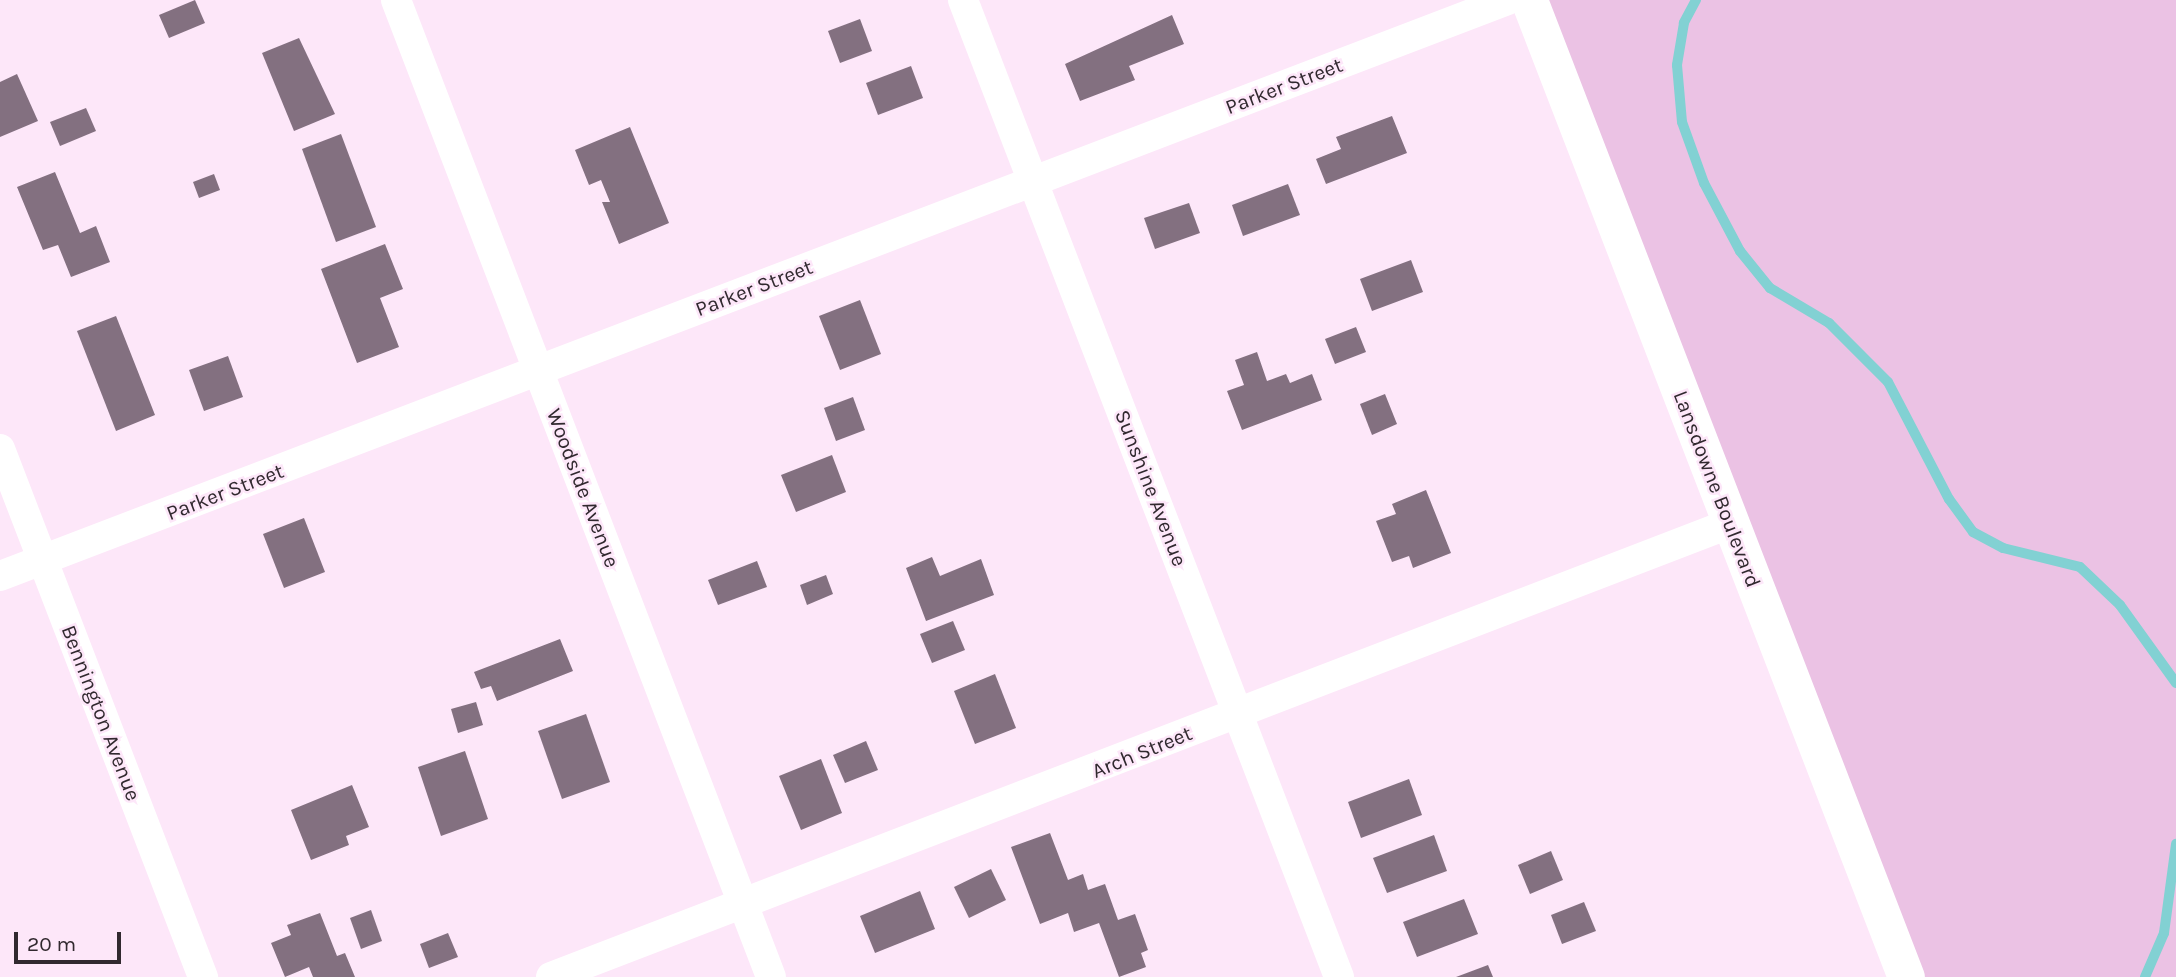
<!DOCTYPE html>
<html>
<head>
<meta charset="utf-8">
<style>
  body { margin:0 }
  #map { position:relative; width:2176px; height:977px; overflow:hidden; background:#fde7f9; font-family:Karla,sans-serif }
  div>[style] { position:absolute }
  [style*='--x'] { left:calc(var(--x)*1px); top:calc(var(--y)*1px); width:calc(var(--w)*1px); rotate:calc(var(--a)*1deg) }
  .green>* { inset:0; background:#ebc2e4 }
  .stream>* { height:10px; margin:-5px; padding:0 5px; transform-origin:5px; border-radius:5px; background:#82d1d3 }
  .building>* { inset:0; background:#837080 }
  .minor>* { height:30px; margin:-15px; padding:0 15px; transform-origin:15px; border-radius:15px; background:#fff }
  .tertiary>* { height:37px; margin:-18.5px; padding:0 18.5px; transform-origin:18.5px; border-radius:18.5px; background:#fff }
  span { translate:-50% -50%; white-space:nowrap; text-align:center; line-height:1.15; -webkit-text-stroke:5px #fde7f9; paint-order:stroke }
  .street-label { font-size:21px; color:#31292f }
  .scale { position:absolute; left:14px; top:932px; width:107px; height:32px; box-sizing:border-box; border:4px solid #31292f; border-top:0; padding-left:9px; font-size:21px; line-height:24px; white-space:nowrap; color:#31292f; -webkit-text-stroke:5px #fde7f9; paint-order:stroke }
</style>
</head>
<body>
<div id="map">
  <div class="green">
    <i style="clip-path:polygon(1529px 0,2176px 0,2176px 977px,1906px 977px)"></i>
  </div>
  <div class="stream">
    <i style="--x:1696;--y:0;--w:26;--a:118"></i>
    <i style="--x:1684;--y:23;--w:43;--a:99.5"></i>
    <i style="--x:1677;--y:65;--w:57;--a:85"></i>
    <i style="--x:1682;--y:122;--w:65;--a:70.2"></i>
    <i style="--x:1704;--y:183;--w:77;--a:62.1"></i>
    <i style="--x:1740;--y:251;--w:48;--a:51"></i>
    <i style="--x:1770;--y:288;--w:69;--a:30.7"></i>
    <i style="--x:1829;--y:323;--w:83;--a:45"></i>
    <i style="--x:1888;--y:382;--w:132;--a:62.5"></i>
    <i style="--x:1949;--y:499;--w:41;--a:54"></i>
    <i style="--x:1973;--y:532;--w:34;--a:28"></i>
    <i style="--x:2003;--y:548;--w:79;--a:13.9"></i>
    <i style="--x:2080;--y:567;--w:55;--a:43.5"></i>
    <i style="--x:2120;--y:605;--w:96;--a:54.3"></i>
    <i style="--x:2145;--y:977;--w:48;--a:-66.6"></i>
    <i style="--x:2164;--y:933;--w:90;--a:-82.3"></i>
  </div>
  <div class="building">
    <i style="clip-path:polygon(195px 0,205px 23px,169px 38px,159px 15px)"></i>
    <i style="clip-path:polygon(1172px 15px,1184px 44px,1129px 66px,1135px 80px,1080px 101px,1065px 64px)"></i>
    <i style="clip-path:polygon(860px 19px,872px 51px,840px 63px,828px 31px)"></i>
    <i style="clip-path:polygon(299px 38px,335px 114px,294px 131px,262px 53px)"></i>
    <i style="clip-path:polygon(911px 66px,923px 98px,878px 115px,866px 83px)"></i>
    <i style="clip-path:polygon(17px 74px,38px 121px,0 137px,0 82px)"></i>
    <i style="clip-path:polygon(86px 108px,96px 131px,60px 146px,50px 122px)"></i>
    <i style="clip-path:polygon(1392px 116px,1407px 153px,1326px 184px,1316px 159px,1341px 149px,1336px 137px)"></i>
    <i style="clip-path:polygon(630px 127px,669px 223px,619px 244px,602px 202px,610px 202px,601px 180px,589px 185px,575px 150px)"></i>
    <i style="clip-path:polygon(341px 134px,376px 227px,336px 242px,302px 149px)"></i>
    <i style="clip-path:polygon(55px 172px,80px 233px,96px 226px,110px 262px,71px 277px,58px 245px,43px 250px,17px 187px)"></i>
    <i style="clip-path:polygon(214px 174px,220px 190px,199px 198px,193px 182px)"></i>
    <i style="clip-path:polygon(1288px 184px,1300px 215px,1243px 236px,1232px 205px)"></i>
    <i style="clip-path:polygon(1189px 203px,1200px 233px,1155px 249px,1144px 218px)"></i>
    <i style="clip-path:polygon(385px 244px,403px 289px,380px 298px,399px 347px,357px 363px,321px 269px)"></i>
    <i style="clip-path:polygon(1411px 260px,1423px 292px,1372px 311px,1360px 279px)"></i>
    <i style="clip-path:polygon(860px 300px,881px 354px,840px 370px,819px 316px)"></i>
    <i style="clip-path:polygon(116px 316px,155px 415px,116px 431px,77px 331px)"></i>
    <i style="clip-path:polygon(1356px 327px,1366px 352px,1335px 364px,1325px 339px)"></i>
    <i style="clip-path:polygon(1257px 352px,1267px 381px,1286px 374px,1290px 383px,1312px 374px,1322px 400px,1242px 430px,1227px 391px,1244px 385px,1235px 360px)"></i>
    <i style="clip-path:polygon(228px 356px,243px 397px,204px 411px,189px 370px)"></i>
    <i style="clip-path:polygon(1385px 394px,1397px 424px,1372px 435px,1360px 404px)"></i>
    <i style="clip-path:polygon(853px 397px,865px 430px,836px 441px,824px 408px)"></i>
    <i style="clip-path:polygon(832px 455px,846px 492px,796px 512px,781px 475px)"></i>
    <i style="clip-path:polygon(1426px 490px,1451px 553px,1413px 568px,1409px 556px,1392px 562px,1376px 521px,1396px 514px,1392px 504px)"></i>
    <i style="clip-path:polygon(304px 518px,325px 572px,284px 588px,263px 534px)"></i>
    <i style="clip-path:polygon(932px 557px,940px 576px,981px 559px,994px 595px,926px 621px,906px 568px)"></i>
    <i style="clip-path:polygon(757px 561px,767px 587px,718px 605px,708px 580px)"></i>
    <i style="clip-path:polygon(826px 575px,833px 594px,807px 605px,800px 585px)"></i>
    <i style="clip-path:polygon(953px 621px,965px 650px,932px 663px,920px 634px)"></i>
    <i style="clip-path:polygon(560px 639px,573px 671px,497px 701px,491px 686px,481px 689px,474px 672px)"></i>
    <i style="clip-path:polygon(995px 674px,1016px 728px,975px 744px,954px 691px)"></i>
    <i style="clip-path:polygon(476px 702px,483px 725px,458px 733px,451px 709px)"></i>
    <i style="clip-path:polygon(586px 714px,610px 782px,562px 799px,538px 731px)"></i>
    <i style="clip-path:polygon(866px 741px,878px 770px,845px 783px,833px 755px)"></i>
    <i style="clip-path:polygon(465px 751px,488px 819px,441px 836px,418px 767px)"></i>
    <i style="clip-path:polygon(821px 759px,842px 813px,801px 830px,779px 776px)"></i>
    <i style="clip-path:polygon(1409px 779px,1422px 815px,1361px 838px,1348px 802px)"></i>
    <i style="clip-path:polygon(352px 785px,369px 827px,346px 836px,349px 845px,311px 860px,291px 810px)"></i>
    <i style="clip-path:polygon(1050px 833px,1068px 880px,1083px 874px,1088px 890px,1105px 884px,1118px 920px,1135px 914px,1148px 950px,1141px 953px,1146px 967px,1119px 977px,1099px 923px,1074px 932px,1068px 913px,1040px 924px,1011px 847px)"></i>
    <i style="clip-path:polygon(1434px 835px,1447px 871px,1387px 893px,1373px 858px)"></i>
    <i style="clip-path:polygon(1551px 851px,1563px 880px,1530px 894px,1518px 865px)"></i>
    <i style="clip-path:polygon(991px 869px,1006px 900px,969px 918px,954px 887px)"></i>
    <i style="clip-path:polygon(920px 891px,935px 929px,875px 953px,860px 916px)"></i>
    <i style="clip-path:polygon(1464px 899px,1478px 934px,1417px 957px,1403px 922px)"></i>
    <i style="clip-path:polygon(1584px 902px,1596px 931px,1562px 944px,1551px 915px)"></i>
    <i style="clip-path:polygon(371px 910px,382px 941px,361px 949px,350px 918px)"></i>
    <i style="clip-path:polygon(320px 913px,337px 956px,345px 953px,355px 977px,313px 977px,309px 967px,285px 977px,271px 943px,291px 935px,287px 925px)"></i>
    <i style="clip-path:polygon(448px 933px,458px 957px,429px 968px,420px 944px)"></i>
    <i style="clip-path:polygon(1488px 965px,1493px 977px,1456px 977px)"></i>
  </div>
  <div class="minor">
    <i style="--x:396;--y:0;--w:1046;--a:69"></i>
    <i style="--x:963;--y:0;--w:1047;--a:68.95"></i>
    <i style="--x:0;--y:449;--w:566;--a:68.97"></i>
    <i style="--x:0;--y:576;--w:1614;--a:-20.91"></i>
    <i style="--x:551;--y:977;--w:1264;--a:-21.04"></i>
  </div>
  <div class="tertiary">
    <i style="--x:1529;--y:0;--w:1047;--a:68.9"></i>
  </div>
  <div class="street-label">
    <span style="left:1284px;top:86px;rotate:-21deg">Parker Street</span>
    <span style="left:754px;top:288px;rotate:-21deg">Parker Street</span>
    <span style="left:583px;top:488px;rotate:69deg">Woodside Avenue</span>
    <span style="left:1151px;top:488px;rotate:69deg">Sunshine Avenue</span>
    <span style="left:1717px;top:489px;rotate:69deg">Lansdowne Boulevard</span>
    <span style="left:225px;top:492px;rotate:-21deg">Parker Street</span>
    <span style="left:101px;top:713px;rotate:69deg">Bennington Avenue</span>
    <span style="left:1142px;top:752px;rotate:-22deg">Arch Street</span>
  </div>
  <div class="scale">20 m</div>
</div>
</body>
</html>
